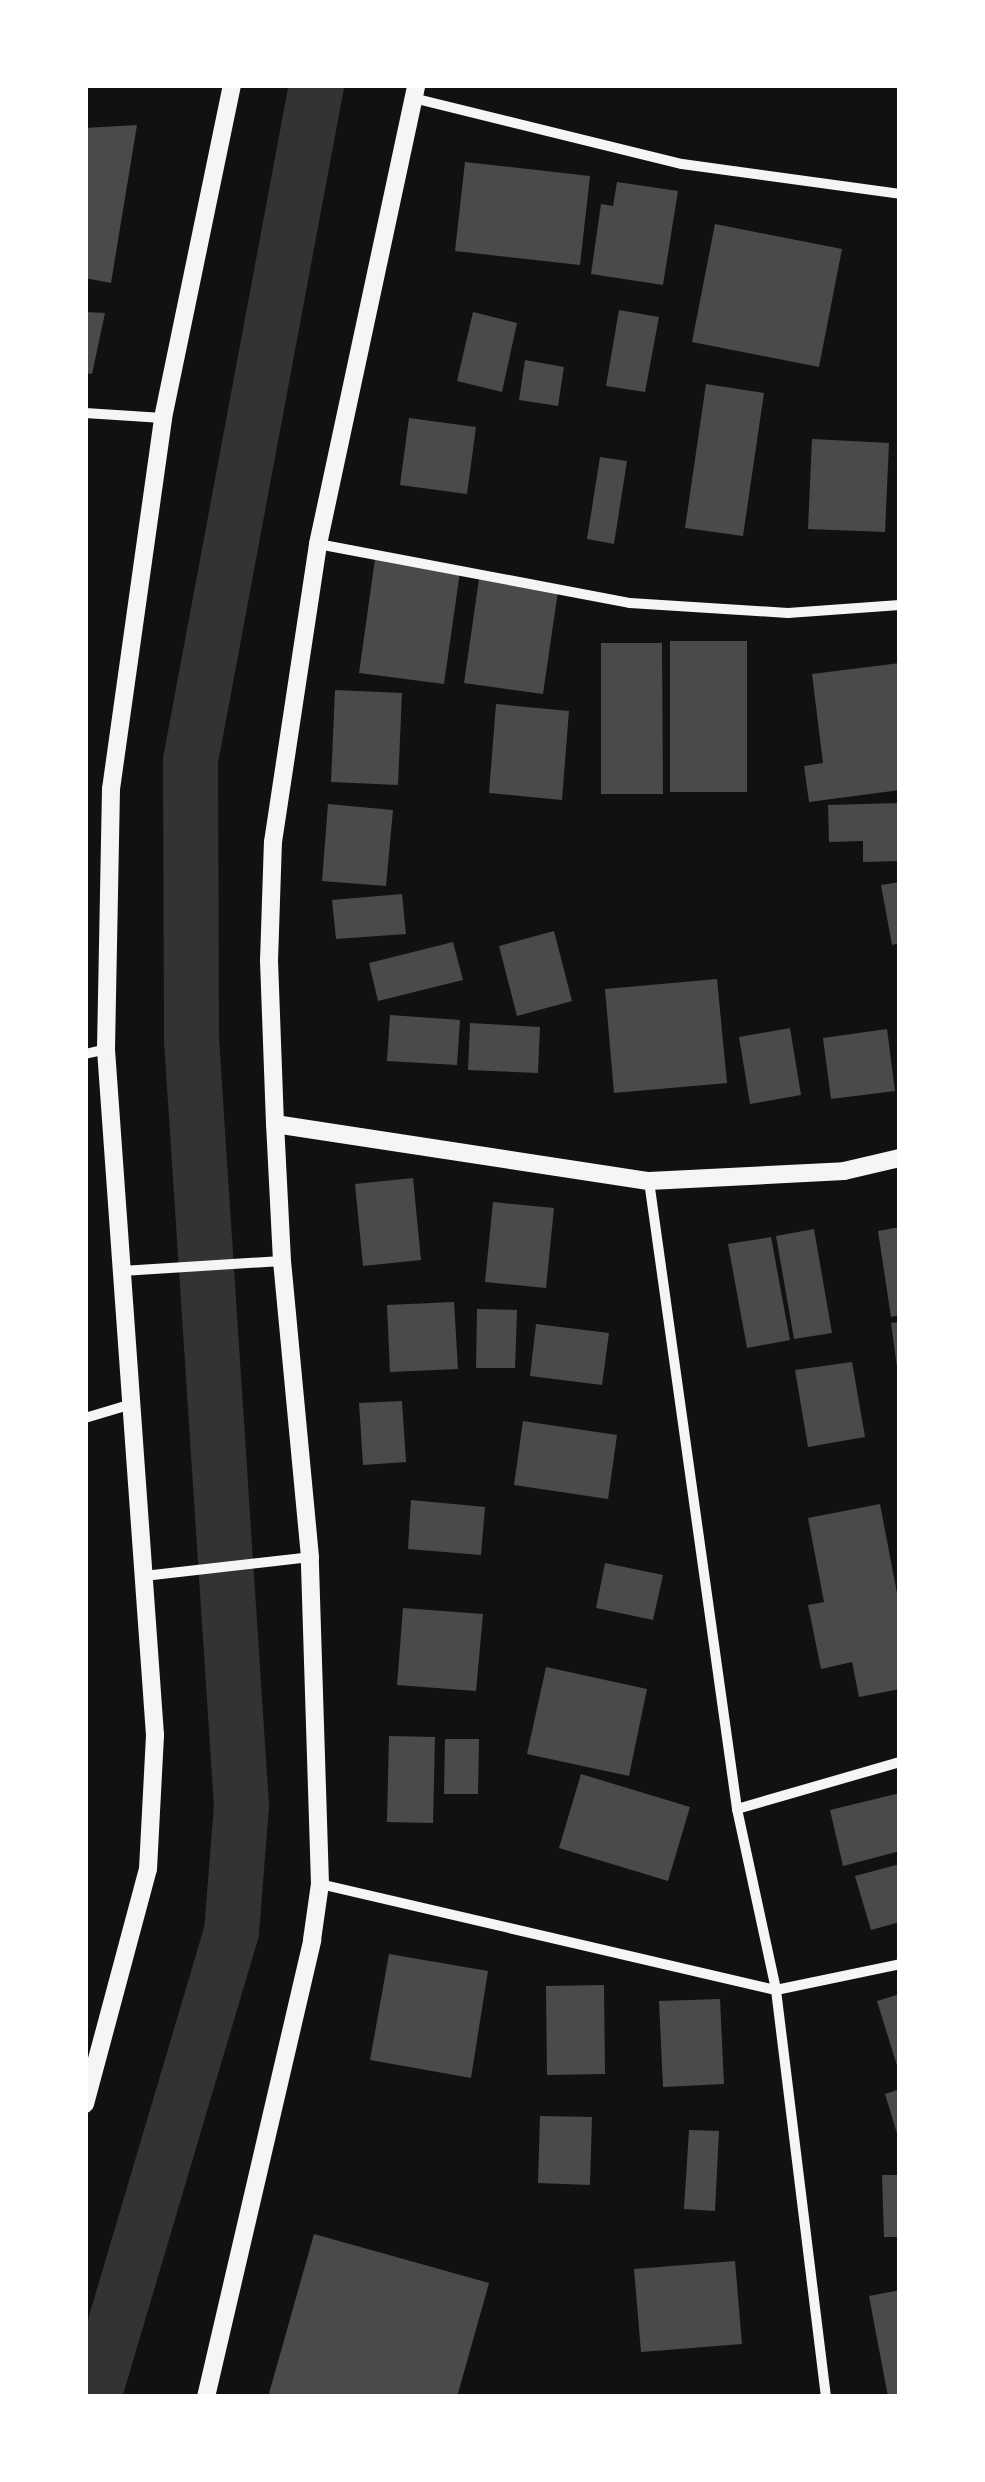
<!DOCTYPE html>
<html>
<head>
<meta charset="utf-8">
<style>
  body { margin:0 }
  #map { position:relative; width:985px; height:2482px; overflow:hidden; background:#111; font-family:Manrope,sans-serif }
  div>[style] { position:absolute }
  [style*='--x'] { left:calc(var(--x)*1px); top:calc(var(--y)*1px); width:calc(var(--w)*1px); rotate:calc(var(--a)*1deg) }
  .canal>* { height:55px; margin:-27.5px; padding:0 27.5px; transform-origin:27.5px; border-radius:27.5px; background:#333 }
  .building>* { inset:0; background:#4a4a4a }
  .minor>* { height:10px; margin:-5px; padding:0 5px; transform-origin:5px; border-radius:5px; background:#f5f5f5 }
  .tertiary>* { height:18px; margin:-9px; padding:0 9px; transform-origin:9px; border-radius:9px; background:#f5f5f5 }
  span { translate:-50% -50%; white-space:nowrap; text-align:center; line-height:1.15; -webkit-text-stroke:8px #fff; paint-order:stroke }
  .frame { position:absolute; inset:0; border:88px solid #fff; pointer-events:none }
</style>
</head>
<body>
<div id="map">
  <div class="canal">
    <i style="--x:93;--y:2397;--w:485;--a:-73.5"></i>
    <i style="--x:231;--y:1932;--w:126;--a:-85.5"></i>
    <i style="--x:241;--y:1806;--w:769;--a:-93.73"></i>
    <i style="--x:191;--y:1039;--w:279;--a:-90.2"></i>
    <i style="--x:190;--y:760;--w:687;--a:-79.43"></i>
  </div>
  <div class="building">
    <i style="clip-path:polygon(137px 125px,111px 283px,85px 278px,85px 128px)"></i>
    <i style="clip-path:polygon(465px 162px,590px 176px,580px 265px,455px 251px)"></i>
    <i style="clip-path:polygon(617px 182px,678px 191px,663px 285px,591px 274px,601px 204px,613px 206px)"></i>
    <i style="clip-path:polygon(715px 224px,842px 249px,819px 367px,692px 342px)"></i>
    <i style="clip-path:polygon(619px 310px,659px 317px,645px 392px,606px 386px)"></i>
    <i style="clip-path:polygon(85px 312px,105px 313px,92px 374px,85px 373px)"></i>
    <i style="clip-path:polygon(473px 312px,517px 323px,502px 392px,457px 381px)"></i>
    <i style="clip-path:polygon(525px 360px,564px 367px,558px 406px,519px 400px)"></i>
    <i style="clip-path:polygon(706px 384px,764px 393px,743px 536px,685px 528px)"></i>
    <i style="clip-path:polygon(409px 418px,476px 427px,467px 494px,400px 485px)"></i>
    <i style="clip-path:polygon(812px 439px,889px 443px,885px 532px,808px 529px)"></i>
    <i style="clip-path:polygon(600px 457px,627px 461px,614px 544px,587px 539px)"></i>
    <i style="clip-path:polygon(375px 559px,460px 572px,444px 684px,359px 673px)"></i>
    <i style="clip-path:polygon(479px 579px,558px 591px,543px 694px,464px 683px)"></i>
    <i style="clip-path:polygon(670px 641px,747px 641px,747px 792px,670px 792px)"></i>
    <i style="clip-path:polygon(601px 643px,662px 643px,663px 794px,601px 794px)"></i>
    <i style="clip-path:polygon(900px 663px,900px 790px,809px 802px,804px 766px,823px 763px,812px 674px)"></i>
    <i style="clip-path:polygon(335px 690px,402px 693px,398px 785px,331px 782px)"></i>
    <i style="clip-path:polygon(496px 704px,569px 711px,562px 800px,489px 793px)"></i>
    <i style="clip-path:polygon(900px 803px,900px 861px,863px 862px,863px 841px,829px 842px,828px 805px)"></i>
    <i style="clip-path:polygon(328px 804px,393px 810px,386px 886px,322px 881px)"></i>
    <i style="clip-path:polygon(900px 882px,900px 943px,892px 945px,881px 885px)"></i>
    <i style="clip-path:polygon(402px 894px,406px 934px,336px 939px,332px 900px)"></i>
    <i style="clip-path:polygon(554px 931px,572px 1001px,517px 1016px,499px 946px)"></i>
    <i style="clip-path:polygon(453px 942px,463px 980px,378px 1001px,369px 963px)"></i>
    <i style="clip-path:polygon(717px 979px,727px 1083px,614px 1093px,605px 989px)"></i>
    <i style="clip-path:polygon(390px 1015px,460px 1020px,457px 1065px,387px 1061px)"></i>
    <i style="clip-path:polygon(470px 1023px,540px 1027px,538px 1073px,468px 1070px)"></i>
    <i style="clip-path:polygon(790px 1028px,801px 1095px,750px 1104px,739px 1037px)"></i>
    <i style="clip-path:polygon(887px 1029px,895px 1091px,831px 1099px,823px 1038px)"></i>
    <i style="clip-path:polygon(413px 1178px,421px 1260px,363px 1266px,355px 1184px)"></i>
    <i style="clip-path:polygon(493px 1202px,554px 1208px,546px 1288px,485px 1282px)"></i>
    <i style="clip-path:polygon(900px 1227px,900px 1315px,891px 1317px,878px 1231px)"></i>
    <i style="clip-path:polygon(814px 1229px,832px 1333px,794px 1339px,776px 1236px)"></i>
    <i style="clip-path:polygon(771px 1237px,790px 1340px,747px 1348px,728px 1244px)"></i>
    <i style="clip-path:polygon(454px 1302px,458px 1369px,390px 1372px,387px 1305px)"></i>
    <i style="clip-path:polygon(477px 1309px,517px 1310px,515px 1368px,476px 1368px)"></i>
    <i style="clip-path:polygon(900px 1322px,900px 1374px,898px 1375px,891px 1323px)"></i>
    <i style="clip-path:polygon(536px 1324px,609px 1333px,602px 1385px,530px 1376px)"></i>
    <i style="clip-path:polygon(852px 1362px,865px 1437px,808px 1447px,795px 1370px)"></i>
    <i style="clip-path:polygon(402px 1401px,406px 1462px,363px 1465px,359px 1403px)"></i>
    <i style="clip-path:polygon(523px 1421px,617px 1435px,608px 1499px,514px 1485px)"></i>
    <i style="clip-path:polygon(411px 1500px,485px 1507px,481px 1555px,408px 1549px)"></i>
    <i style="clip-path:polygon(880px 1504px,900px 1609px,900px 1689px,859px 1697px,852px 1662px,821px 1669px,808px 1605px,824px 1602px,808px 1518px)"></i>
    <i style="clip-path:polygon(605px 1563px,663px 1575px,653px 1620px,596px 1608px)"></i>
    <i style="clip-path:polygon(403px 1608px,483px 1614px,476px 1691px,397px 1685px)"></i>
    <i style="clip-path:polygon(546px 1667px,647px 1689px,629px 1776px,527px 1754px)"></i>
    <i style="clip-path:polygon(389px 1736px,435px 1737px,433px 1823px,387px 1822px)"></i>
    <i style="clip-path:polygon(445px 1739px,479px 1739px,478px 1794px,444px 1794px)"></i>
    <i style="clip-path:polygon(581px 1774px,690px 1807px,668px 1881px,559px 1848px)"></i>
    <i style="clip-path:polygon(900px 1793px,900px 1851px,843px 1866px,830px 1810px)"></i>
    <i style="clip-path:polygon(900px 1864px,900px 1922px,871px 1930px,855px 1876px)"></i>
    <i style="clip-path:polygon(389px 1954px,488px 1971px,471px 2078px,370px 2060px)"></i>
    <i style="clip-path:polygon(604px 1985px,605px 2074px,547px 2075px,546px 1986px)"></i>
    <i style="clip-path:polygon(900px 1994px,900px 2072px,899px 2072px,877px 2001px)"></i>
    <i style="clip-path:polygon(720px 1999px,724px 2084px,663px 2087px,659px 2001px)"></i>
    <i style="clip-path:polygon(900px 2089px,900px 2140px,899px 2140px,885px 2094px)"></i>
    <i style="clip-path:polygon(540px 2116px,592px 2117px,590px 2185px,538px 2183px)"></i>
    <i style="clip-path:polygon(689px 2130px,719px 2131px,715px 2211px,684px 2209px)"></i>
    <i style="clip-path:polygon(882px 2175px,900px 2175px,900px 2237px,884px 2237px)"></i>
    <i style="clip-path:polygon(314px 2234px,489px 2283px,457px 2397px,268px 2397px)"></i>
    <i style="clip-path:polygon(735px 2261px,742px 2344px,641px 2352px,634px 2269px)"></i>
    <i style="clip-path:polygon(900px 2290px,900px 2397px,888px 2397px,869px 2296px)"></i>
  </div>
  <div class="minor">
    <i style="--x:413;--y:98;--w:277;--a:13.8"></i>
    <i style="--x:682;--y:164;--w:220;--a:7.8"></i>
    <i style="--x:85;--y:413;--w:78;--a:3.7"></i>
    <i style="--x:318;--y:544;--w:318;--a:10.7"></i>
    <i style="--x:630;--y:603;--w:158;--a:3.6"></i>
    <i style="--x:788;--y:613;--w:112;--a:-4.1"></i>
    <i style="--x:85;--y:1054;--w:22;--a:-13"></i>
    <i style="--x:649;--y:1181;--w:634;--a:82.02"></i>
    <i style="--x:737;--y:1809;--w:185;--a:77.8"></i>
    <i style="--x:776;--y:1990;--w:410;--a:83"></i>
    <i style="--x:122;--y:1271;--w:160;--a:-3.6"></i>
    <i style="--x:85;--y:1418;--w:49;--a:-16.6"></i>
    <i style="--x:144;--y:1576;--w:167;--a:-6.5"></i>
    <i style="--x:737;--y:1809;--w:170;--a:-16.1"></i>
    <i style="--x:320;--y:1884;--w:468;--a:13.1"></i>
    <i style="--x:776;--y:1990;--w:127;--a:-11.8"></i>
  </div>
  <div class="tertiary">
    <i style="--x:275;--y:1124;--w:163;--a:-92.1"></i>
    <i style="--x:269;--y:961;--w:119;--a:-88.1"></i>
    <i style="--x:273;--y:842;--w:301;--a:-81.4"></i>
    <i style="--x:318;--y:544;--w:469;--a:-77.9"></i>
    <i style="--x:85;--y:2104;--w:243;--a:-75"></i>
    <i style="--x:148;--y:1869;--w:134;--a:-87"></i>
    <i style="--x:155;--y:1735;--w:688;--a:-94.09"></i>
    <i style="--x:106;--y:1049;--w:260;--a:-88.9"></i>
    <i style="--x:111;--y:789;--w:375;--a:-82"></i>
    <i style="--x:163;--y:418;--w:340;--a:-78.3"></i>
    <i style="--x:206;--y:2397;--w:469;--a:-76.9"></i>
    <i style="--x:312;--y:1940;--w:57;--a:-81.9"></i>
    <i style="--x:320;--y:1884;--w:327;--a:-91.8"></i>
    <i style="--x:310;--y:1557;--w:297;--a:-95.4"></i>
    <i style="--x:282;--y:1261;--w:137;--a:-92.9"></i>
    <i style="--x:275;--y:1124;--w:378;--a:8.7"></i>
    <i style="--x:649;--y:1181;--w:195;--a:-2.9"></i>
    <i style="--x:844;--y:1171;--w:57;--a:-13.1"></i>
  </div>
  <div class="frame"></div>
</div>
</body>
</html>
